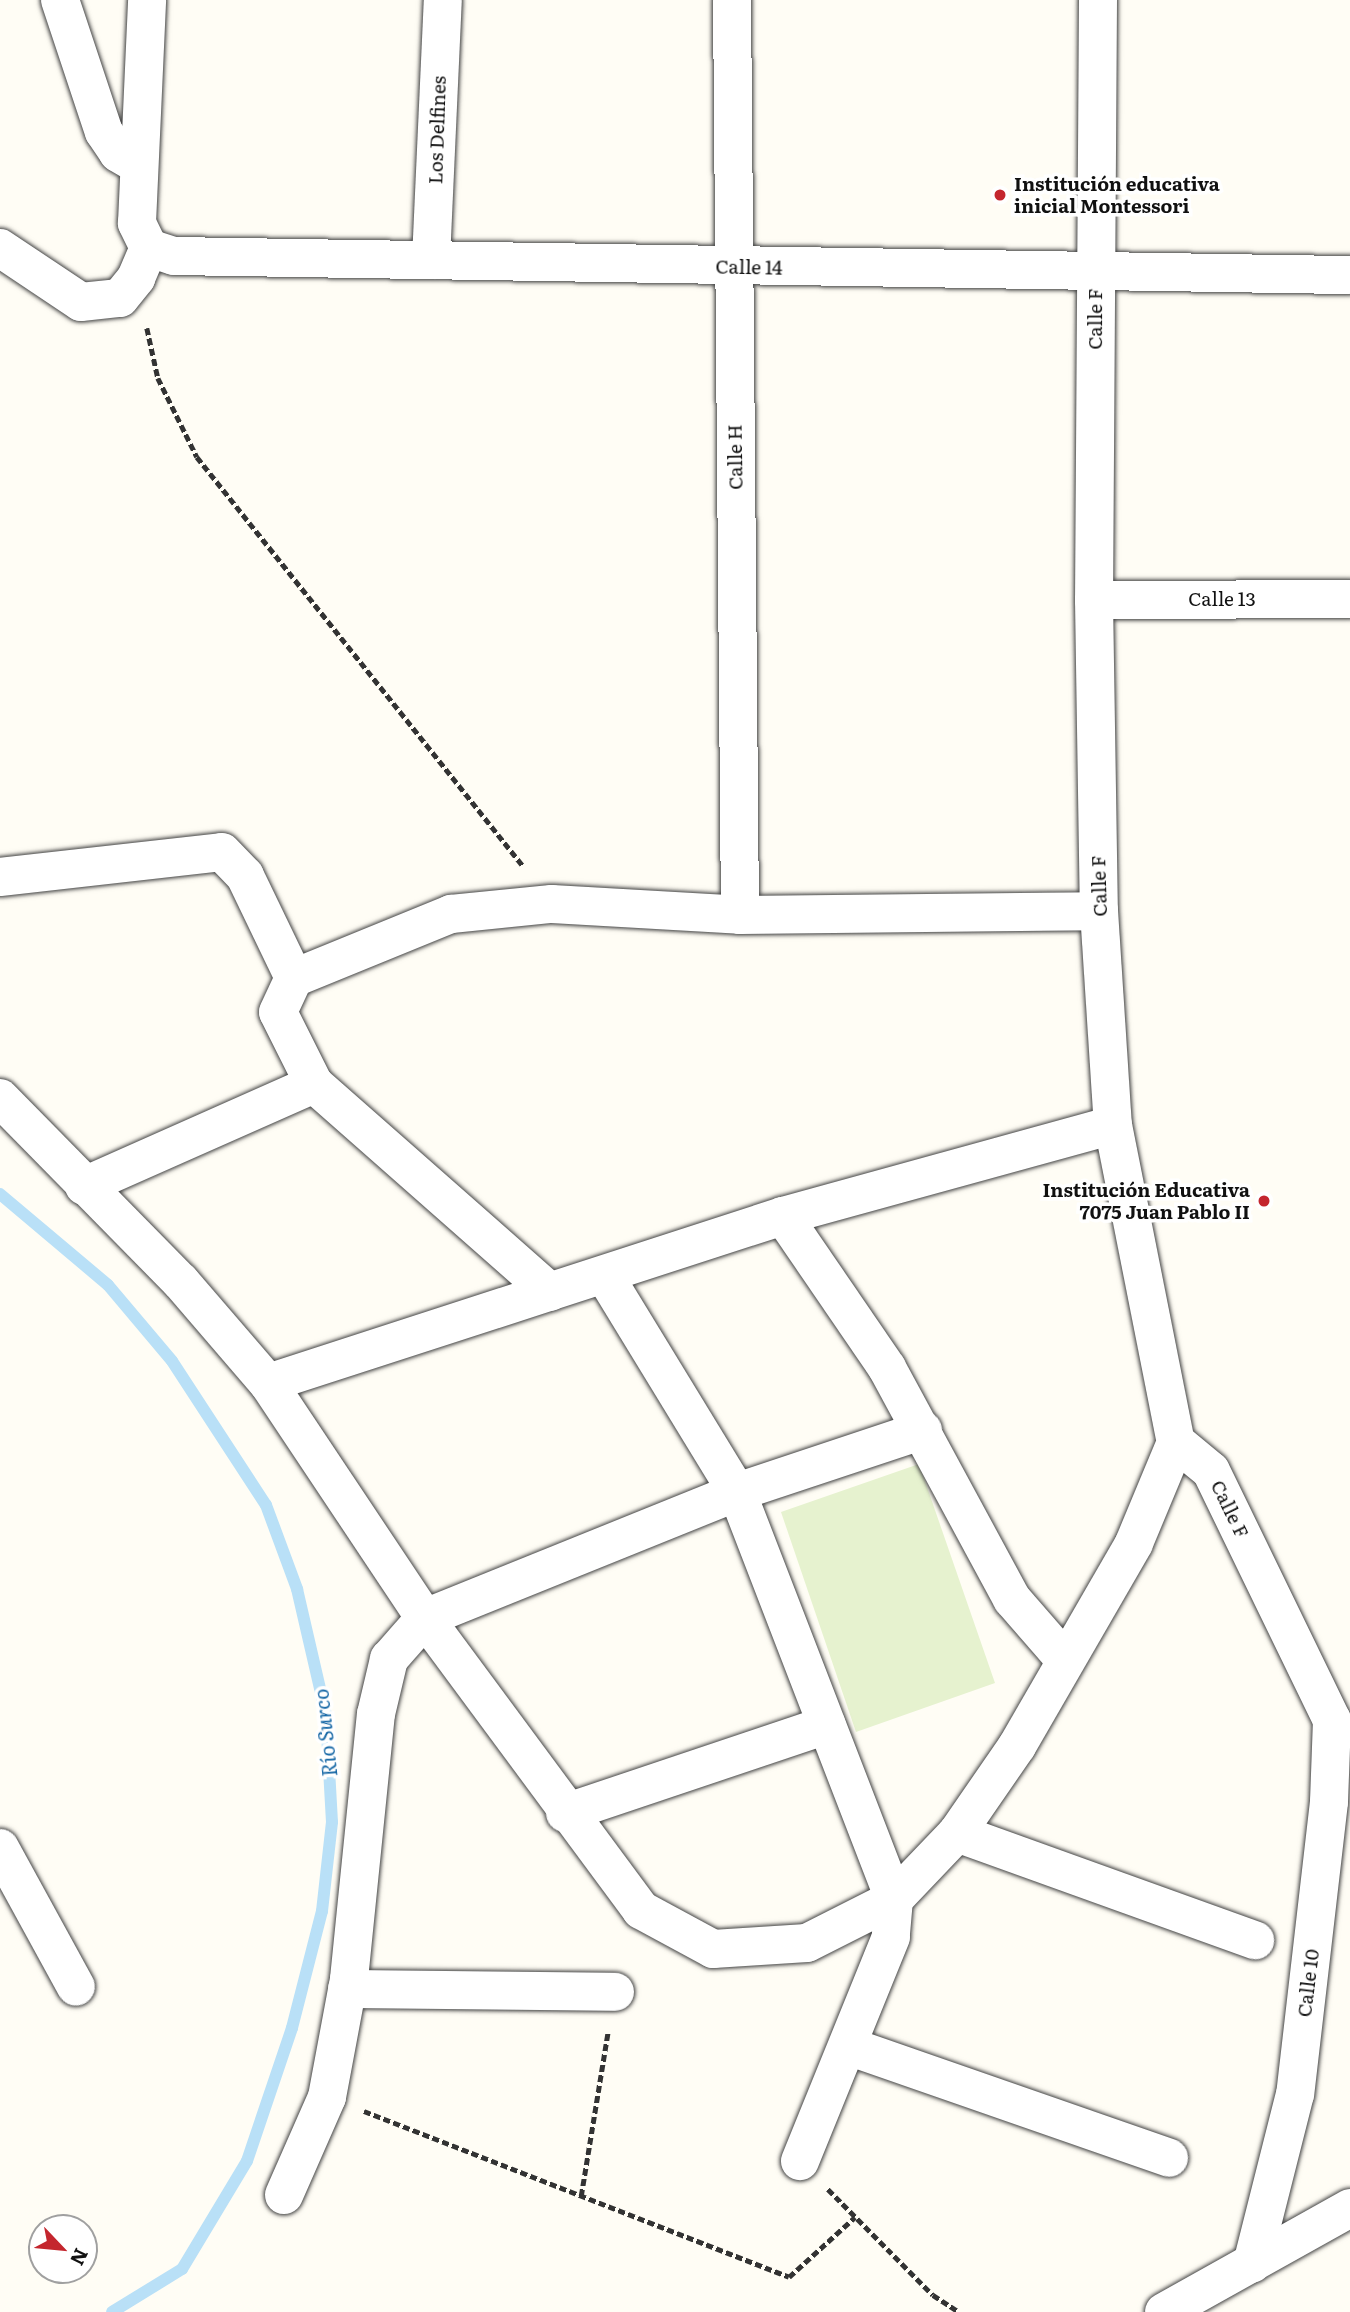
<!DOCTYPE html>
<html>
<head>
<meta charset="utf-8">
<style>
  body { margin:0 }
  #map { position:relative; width:1350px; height:2312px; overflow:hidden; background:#fffdf5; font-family:Literata,serif }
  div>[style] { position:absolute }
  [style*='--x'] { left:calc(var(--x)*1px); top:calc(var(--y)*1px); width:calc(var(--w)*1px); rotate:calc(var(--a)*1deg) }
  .pitch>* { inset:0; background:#e6f2cf }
  .stream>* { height:12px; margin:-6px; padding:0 6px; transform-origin:6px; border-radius:6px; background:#b9e0f7 }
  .path>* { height:4.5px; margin-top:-2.25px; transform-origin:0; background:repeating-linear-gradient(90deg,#333 0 7px,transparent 0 10.5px) }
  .roads { filter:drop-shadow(0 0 2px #444) drop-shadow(0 0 2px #444) }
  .minor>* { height:38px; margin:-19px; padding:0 19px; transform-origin:19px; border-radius:19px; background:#fff }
  .dots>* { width:19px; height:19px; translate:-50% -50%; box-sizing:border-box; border:4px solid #fff; border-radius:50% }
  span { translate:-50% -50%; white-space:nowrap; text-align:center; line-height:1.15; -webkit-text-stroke:7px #fff; paint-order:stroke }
  .street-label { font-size:19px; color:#111 }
  .poi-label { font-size:19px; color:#111; font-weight:700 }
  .left { translate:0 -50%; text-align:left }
  .right { translate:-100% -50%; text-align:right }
  .water-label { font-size:21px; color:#1768a6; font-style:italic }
  .north { position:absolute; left:28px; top:2214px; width:70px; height:70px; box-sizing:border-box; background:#fff; border:2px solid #a0a0a0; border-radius:50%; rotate:116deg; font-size:19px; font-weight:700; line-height:28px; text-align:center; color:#111 }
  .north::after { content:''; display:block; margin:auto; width:24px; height:32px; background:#c4262e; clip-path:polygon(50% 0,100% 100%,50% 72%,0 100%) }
</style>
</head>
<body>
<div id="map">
  <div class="pitch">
    <i style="clip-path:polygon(919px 1464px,995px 1683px,856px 1732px,781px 1512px)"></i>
  </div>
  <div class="stream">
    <i style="--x:0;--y:1194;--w:141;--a:40.1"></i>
    <i style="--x:108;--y:1285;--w:99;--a:49.9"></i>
    <i style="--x:172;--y:1361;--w:172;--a:56.9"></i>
    <i style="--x:266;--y:1505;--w:90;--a:69.7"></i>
    <i style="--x:297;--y:1589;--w:129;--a:77"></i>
    <i style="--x:326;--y:1715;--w:107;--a:86.8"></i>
    <i style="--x:332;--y:1822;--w:90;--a:96.4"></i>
    <i style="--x:322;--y:1911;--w:121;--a:104.4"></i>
    <i style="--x:292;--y:2028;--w:140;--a:108.7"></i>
    <i style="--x:247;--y:2161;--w:126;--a:121"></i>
    <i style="--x:182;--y:2269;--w:82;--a:148.4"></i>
  </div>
  <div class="path">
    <i style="--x:147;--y:328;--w:51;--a:77.6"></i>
    <i style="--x:158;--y:378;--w:88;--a:63.7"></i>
    <i style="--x:197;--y:457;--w:524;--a:51.43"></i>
    <i style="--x:364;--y:2111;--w:456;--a:21.3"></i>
    <i style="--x:789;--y:2277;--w:89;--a:-42.3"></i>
    <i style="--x:828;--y:2189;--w:149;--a:45.3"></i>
    <i style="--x:933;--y:2295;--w:31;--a:33"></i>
    <i style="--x:581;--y:2196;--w:166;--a:-80.7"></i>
  </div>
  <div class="roads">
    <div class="minor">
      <i style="--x:60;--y:0;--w:139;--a:71.6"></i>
      <i style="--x:104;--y:132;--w:25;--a:56"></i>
      <i style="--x:118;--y:153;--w:22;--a:30"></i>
      <i style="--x:732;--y:0;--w:915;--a:89.5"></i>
      <i style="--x:1098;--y:0;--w:600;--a:90.38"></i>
      <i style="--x:1094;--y:600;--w:311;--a:89.1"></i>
      <i style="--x:1099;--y:911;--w:214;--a:86.3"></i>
      <i style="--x:1113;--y:1125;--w:323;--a:78.8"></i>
      <i style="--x:1176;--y:1442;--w:45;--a:39.6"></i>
      <i style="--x:1211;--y:1471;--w:277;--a:64.1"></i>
      <i style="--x:1332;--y:1720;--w:82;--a:92.1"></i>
      <i style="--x:1329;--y:1802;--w:294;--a:96.6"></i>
      <i style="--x:1295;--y:2094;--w:175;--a:104.2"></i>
      <i style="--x:0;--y:248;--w:97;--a:33.7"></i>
      <i style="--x:81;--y:302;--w:39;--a:-6"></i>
      <i style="--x:120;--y:298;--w:26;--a:-51"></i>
      <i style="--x:136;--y:278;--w:33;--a:-67"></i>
      <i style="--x:149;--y:248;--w:28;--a:-116"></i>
      <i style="--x:137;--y:223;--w:223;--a:-87.4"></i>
      <i style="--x:149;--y:248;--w:26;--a:18"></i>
      <i style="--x:174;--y:256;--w:1176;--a:0.93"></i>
      <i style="--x:431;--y:260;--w:260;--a:-87.4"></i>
      <i style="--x:1094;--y:600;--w:256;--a:-0.2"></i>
      <i style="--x:0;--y:877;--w:223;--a:-6.4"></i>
      <i style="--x:222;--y:852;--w:33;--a:46"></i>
      <i style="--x:245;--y:876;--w:113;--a:64.3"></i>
      <i style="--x:0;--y:1098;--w:258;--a:45.5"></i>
      <i style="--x:181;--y:1282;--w:133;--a:49.3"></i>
      <i style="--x:268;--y:1383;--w:283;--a:56.3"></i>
      <i style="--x:425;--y:1618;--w:363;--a:53.5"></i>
      <i style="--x:641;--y:1910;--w:82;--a:28.4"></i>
      <i style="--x:713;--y:1949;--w:94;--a:-3.7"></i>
      <i style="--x:807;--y:1943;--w:97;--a:-26.8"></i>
      <i style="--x:894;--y:1899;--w:91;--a:-46.3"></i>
      <i style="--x:957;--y:1833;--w:106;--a:-55.4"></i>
      <i style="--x:1017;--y:1746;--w:234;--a:-60"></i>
      <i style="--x:1134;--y:1543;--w:109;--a:-67.4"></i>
      <i style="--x:84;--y:1186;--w:252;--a:-23.9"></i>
      <i style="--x:783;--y:1216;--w:184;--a:55.6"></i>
      <i style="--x:887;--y:1368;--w:263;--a:61.6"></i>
      <i style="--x:1012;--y:1599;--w:81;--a:49"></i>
      <i style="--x:605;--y:1276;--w:253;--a:58.6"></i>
      <i style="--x:737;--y:1492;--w:436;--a:68.9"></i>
      <i style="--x:894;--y:1899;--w:38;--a:95"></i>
      <i style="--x:891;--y:1937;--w:242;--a:112.1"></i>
      <i style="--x:550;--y:1292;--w:315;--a:-138.6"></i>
      <i style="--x:314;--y:1084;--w:80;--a:-116.6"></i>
      <i style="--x:278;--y:1012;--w:38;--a:-65"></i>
      <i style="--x:294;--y:978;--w:170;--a:-22.2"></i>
      <i style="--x:451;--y:914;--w:101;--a:-5.7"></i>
      <i style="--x:552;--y:904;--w:188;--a:3.3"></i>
      <i style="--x:740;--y:915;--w:359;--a:-0.6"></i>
      <i style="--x:268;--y:1383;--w:541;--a:-17.97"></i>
      <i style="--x:783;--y:1216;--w:342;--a:-15.4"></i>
      <i style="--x:565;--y:1813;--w:276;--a:-18.6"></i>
      <i style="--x:957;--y:1833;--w:317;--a:19.8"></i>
      <i style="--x:0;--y:1848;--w:158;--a:61.3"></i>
      <i style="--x:347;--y:1989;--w:268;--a:0.6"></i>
      <i style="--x:848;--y:2046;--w:340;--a:19.2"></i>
      <i style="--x:284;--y:2195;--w:107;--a:-66.3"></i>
      <i style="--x:327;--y:2097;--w:120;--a:-79.4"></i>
      <i style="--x:349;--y:1979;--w:266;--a:-84.2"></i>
      <i style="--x:376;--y:1714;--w:57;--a:-76.7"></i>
      <i style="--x:389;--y:1659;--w:55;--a:-48.7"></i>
      <i style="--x:425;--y:1618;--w:336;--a:-22"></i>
      <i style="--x:737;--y:1492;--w:196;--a:-18.4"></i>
      <i style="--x:1164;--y:2312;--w:213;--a:-29.2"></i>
    </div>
  </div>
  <div class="dots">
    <i style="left:1000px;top:195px;background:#c4262e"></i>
    <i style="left:1264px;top:1201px;background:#c4262e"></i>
  </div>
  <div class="street-label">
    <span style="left:437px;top:130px;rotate:-88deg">Los Delfines</span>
    <span style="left:749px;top:267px;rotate:1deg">Calle 14</span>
    <span style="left:1095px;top:319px;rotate:-90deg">Calle F</span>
    <span style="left:735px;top:457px;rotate:-91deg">Calle H</span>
    <span style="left:1222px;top:599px">Calle 13</span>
    <span style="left:1099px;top:886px;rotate:-92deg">Calle F</span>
    <span style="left:1230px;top:1509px;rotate:64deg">Calle F</span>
    <span style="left:1308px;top:1983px;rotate:-83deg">Calle 10</span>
  </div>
  <div class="poi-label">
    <span class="left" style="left:1014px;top:195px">Institución educativa<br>inicial Montessori</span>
    <span class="right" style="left:1250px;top:1201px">Institución Educativa<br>7075 Juan Pablo II</span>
  </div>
  <div class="water-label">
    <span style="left:324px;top:1733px;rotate:-96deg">Río Surco</span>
  </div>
  <div class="north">N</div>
</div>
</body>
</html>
